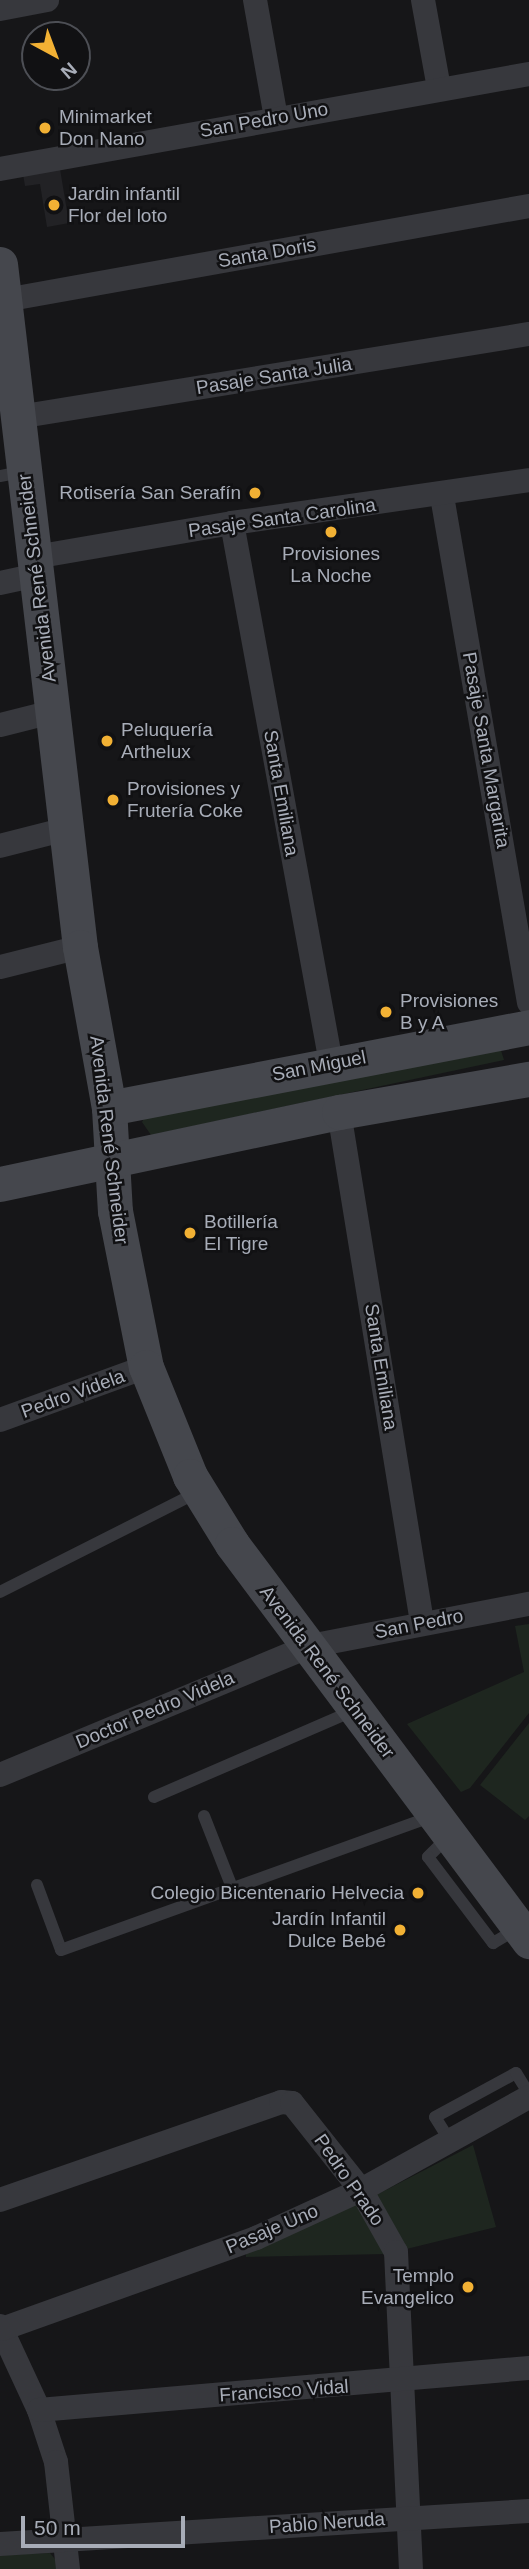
<!DOCTYPE html>
<html>
<head>
<meta charset="utf-8">
<style>
  body { margin:0 }
  #map { position:relative; width:529px; height:2569px; overflow:hidden; background:#161618; font-family:Arial,sans-serif }
  div>[style] { position:absolute }
  [style*='--x'] { left:calc(var(--x)*1px); top:calc(var(--y)*1px); width:calc(var(--w)*1px); rotate:calc(var(--a)*1deg) }
  .built>* { inset:0; background:#222225 }
  .green>* { inset:0; background:#1e261f }
  .lane>* { height:12px; margin:-6px; padding:0 6px; transform-origin:6px; border-radius:6px; background:#37383d }
  .street>* { height:24px; margin:-12px; padding:0 12px; transform-origin:12px; border-radius:12px; background:#37383d }
  .secondary>* { height:35px; margin:-17.5px; padding:0 17.5px; transform-origin:17.5px; border-radius:17.5px; background:#45474d }
  .dots>* { width:19px; height:19px; translate:-50% -50%; box-sizing:border-box; border:4px solid #111113; border-radius:50% }
  span { translate:-50% -50%; white-space:nowrap; text-align:center; line-height:1.15; -webkit-text-stroke:5px #111113; paint-order:stroke }
  .poi-label { font-size:19px; color:#a8adb8 }
  .left { translate:0 -50%; text-align:left }
  .right { translate:-100% -50%; text-align:right }
  .street-label { font-size:19px; color:#a8adb8 }
  .north { position:absolute; left:21px; top:21px; width:70px; height:70px; box-sizing:border-box; background:#111113; border:2px solid #4d4f55; border-radius:50%; rotate:139deg; font-size:19px; font-weight:700; line-height:28px; text-align:center; color:#a8adb8 }
  .north::after { content:''; display:block; margin:auto; width:24px; height:32px; background:#f2b134; clip-path:polygon(50% 0,100% 100%,50% 72%,0 100%) }
  .scale { position:absolute; left:21px; top:2516px; width:164px; height:32px; box-sizing:border-box; border:4px solid #a8adb8; border-top:0; padding-left:9px; font-size:21px; line-height:24px; white-space:nowrap; color:#a8adb8; -webkit-text-stroke:5px #111113; paint-order:stroke }
</style>
</head>
<body>
<div id="map">
  <div class="built">
    <i style="clip-path:polygon(59px 163px,69px 223px,47px 227px,40px 184px,25px 186px,22px 168px)"></i>
  </div>
  <div class="green">
    <i style="clip-path:polygon(499px 1044px,504px 1060px,151px 1135px,142px 1122px,146px 1114px)"></i>
    <i style="clip-path:polygon(529px 1624px,529px 1713px,470px 1788px,461px 1792px,407px 1724px,524px 1672px,515px 1626px)"></i>
    <i style="clip-path:polygon(529px 1723px,529px 1816px,525px 1820px,480px 1785px)"></i>
    <i style="clip-path:polygon(473px 2145px,496px 2227px,386px 2254px,246px 2257px,246px 2252px,382px 2192px)"></i>
    <i style="clip-path:polygon(50px 2553px,63px 2569px,0 2569px,0 2555px)"></i>
  </div>
  <div class="lane">
    <i style="--x:0;--y:476;--w:21;--a:-11"></i>
    <i style="--x:0;--y:1592;--w:222;--a:-26.8"></i>
    <i style="--x:154;--y:1797;--w:217;--a:-23.4"></i>
    <i style="--x:204;--y:1816;--w:79;--a:68.6"></i>
    <i style="--x:447;--y:1838;--w:27;--a:135"></i>
    <i style="--x:428;--y:1857;--w:108;--a:52.9"></i>
    <i style="--x:493;--y:1943;--w:30;--a:-30"></i>
    <i style="--x:37;--y:1885;--w:69;--a:69.7"></i>
    <i style="--x:61;--y:1950;--w:395;--a:-19.8"></i>
    <i style="--x:450;--y:2141;--w:28;--a:-122"></i>
    <i style="--x:435;--y:2117;--w:92;--a:-28.5"></i>
    <i style="--x:516;--y:2073;--w:25;--a:58"></i>
  </div>
  <div class="street">
    <i style="--x:255;--y:0;--w:120;--a:79.9"></i>
    <i style="--x:423;--y:0;--w:89;--a:79.7"></i>
    <i style="--x:0;--y:9;--w:48;--a:-10.8"></i>
    <i style="--x:0;--y:169;--w:537;--a:-10.18"></i>
    <i style="--x:5;--y:300;--w:532;--a:-10.17"></i>
    <i style="--x:18;--y:417;--w:518;--a:-9.23"></i>
    <i style="--x:442;--y:496;--w:514;--a:80.26"></i>
    <i style="--x:232;--y:523;--w:549;--a:79.61"></i>
    <i style="--x:35;--y:557;--w:200;--a:-9.8"></i>
    <i style="--x:232;--y:523;--w:300;--a:-8.2"></i>
    <i style="--x:0;--y:583;--w:38;--a:-12"></i>
    <i style="--x:0;--y:725;--w:54;--a:-14"></i>
    <i style="--x:0;--y:846;--w:68;--a:-14.4"></i>
    <i style="--x:0;--y:967;--w:82;--a:-14"></i>
    <i style="--x:339;--y:1112;--w:517;--a:80.76"></i>
    <i style="--x:0;--y:1420;--w:155;--a:-20"></i>
    <i style="--x:0;--y:1775;--w:336;--a:-22.6"></i>
    <i style="--x:310;--y:1646;--w:223;--a:-10.9"></i>
    <i style="--x:0;--y:2200;--w:298;--a:-19.2"></i>
    <i style="--x:281;--y:2102;--w:11;--a:5"></i>
    <i style="--x:292;--y:2103;--w:111;--a:51.6"></i>
    <i style="--x:361;--y:2190;--w:71;--a:60.6"></i>
    <i style="--x:396;--y:2252;--w:317;--a:87.3"></i>
    <i style="--x:0;--y:2326;--w:93;--a:65.1"></i>
    <i style="--x:39;--y:2410;--w:55;--a:71.9"></i>
    <i style="--x:56;--y:2462;--w:108;--a:83.6"></i>
    <i style="--x:2;--y:2329;--w:270;--a:-19.7"></i>
    <i style="--x:256;--y:2238;--w:115;--a:-24.6"></i>
    <i style="--x:361;--y:2190;--w:192;--a:-29"></i>
    <i style="--x:39;--y:2410;--w:492;--a:-4.9"></i>
    <i style="--x:0;--y:2544;--w:530;--a:-3.57"></i>
  </div>
  <div class="secondary">
    <i style="--x:0;--y:264;--w:688;--a:83.32"></i>
    <i style="--x:80;--y:947;--w:164;--a:79.8"></i>
    <i style="--x:109;--y:1108;--w:103;--a:86.7"></i>
    <i style="--x:115;--y:1211;--w:159;--a:78.8"></i>
    <i style="--x:146;--y:1367;--w:118;--a:68"></i>
    <i style="--x:190;--y:1476;--w:80;--a:58.3"></i>
    <i style="--x:232;--y:1544;--w:496;--a:53.2"></i>
    <i style="--x:109;--y:1108;--w:428;--a:-10.9"></i>
    <i style="--x:0;--y:1184;--w:347;--a:-12"></i>
    <i style="--x:339;--y:1112;--w:193;--a:-9.9"></i>
  </div>
  <div class="dots">
    <i style="left:45px;top:128px;background:#f2b134"></i>
    <i style="left:54px;top:205px;background:#f2b134"></i>
    <i style="left:255px;top:493px;background:#f2b134"></i>
    <i style="left:331px;top:532px;background:#f2b134"></i>
    <i style="left:107px;top:741px;background:#f2b134"></i>
    <i style="left:113px;top:800px;background:#f2b134"></i>
    <i style="left:386px;top:1012px;background:#f2b134"></i>
    <i style="left:190px;top:1233px;background:#f2b134"></i>
    <i style="left:418px;top:1893px;background:#f2b134"></i>
    <i style="left:400px;top:1930px;background:#f2b134"></i>
    <i style="left:468px;top:2287px;background:#f2b134"></i>
  </div>
  <div class="poi-label">
    <span class="left" style="left:59px;top:128px">Minimarket<br>Don Nano</span>
    <span class="left" style="left:68px;top:205px">Jardin infantil<br>Flor del loto</span>
    <span class="right" style="left:241px;top:493px">Rotisería San Serafín</span>
    <span style="left:331px;top:565px">Provisiones<br>La Noche</span>
    <span class="left" style="left:121px;top:741px">Peluquería<br>Arthelux</span>
    <span class="left" style="left:127px;top:800px">Provisiones y<br>Frutería Coke</span>
    <span class="left" style="left:400px;top:1012px">Provisiones<br>B y A</span>
    <span class="left" style="left:204px;top:1233px">Botillería<br>El Tigre</span>
    <span class="right" style="left:404px;top:1893px">Colegio Bicentenario Helvecia</span>
    <span class="right" style="left:386px;top:1930px">Jardín Infantil<br>Dulce Bebé</span>
    <span class="right" style="left:454px;top:2287px">Templo<br>Evangelico</span>
  </div>
  <div class="street-label">
    <span style="left:264px;top:120px;rotate:-10deg">San Pedro Uno</span>
    <span style="left:267px;top:253px;rotate:-10deg">Santa Doris</span>
    <span style="left:274px;top:376px;rotate:-9deg">Pasaje Santa Julia</span>
    <span style="left:282px;top:518px;rotate:-8deg">Pasaje Santa Carolina</span>
    <span style="left:37px;top:578px;rotate:-97deg">Avenida René Schneider</span>
    <span style="left:486px;top:750px;rotate:80deg">Pasaje Santa Margarita</span>
    <span style="left:281px;top:793px;rotate:80deg">Santa Emiliana</span>
    <span style="left:319px;top:1066px;rotate:-11deg">San Miguel</span>
    <span style="left:109px;top:1140px;rotate:83deg">Avenida René Schneider</span>
    <span style="left:381px;top:1367px;rotate:81deg">Santa Emiliana</span>
    <span style="left:73px;top:1394px;rotate:-20deg">Pedro Videla</span>
    <span style="left:419px;top:1624px;rotate:-11deg">San Pedro</span>
    <span style="left:327px;top:1672px;rotate:53deg">Avenida René Schneider</span>
    <span style="left:155px;top:1710px;rotate:-23deg">Doctor Pedro Videla</span>
    <span style="left:349px;top:2180px;rotate:55deg">Pedro Prado</span>
    <span style="left:272px;top:2229px;rotate:-23deg">Pasaje Uno</span>
    <span style="left:284px;top:2391px;rotate:-4deg">Francisco Vidal</span>
    <span style="left:327px;top:2523px;rotate:-4deg">Pablo Neruda</span>
  </div>
  <div class="north">N</div>
  <div class="scale">50 m</div>
</div>
</body>
</html>
